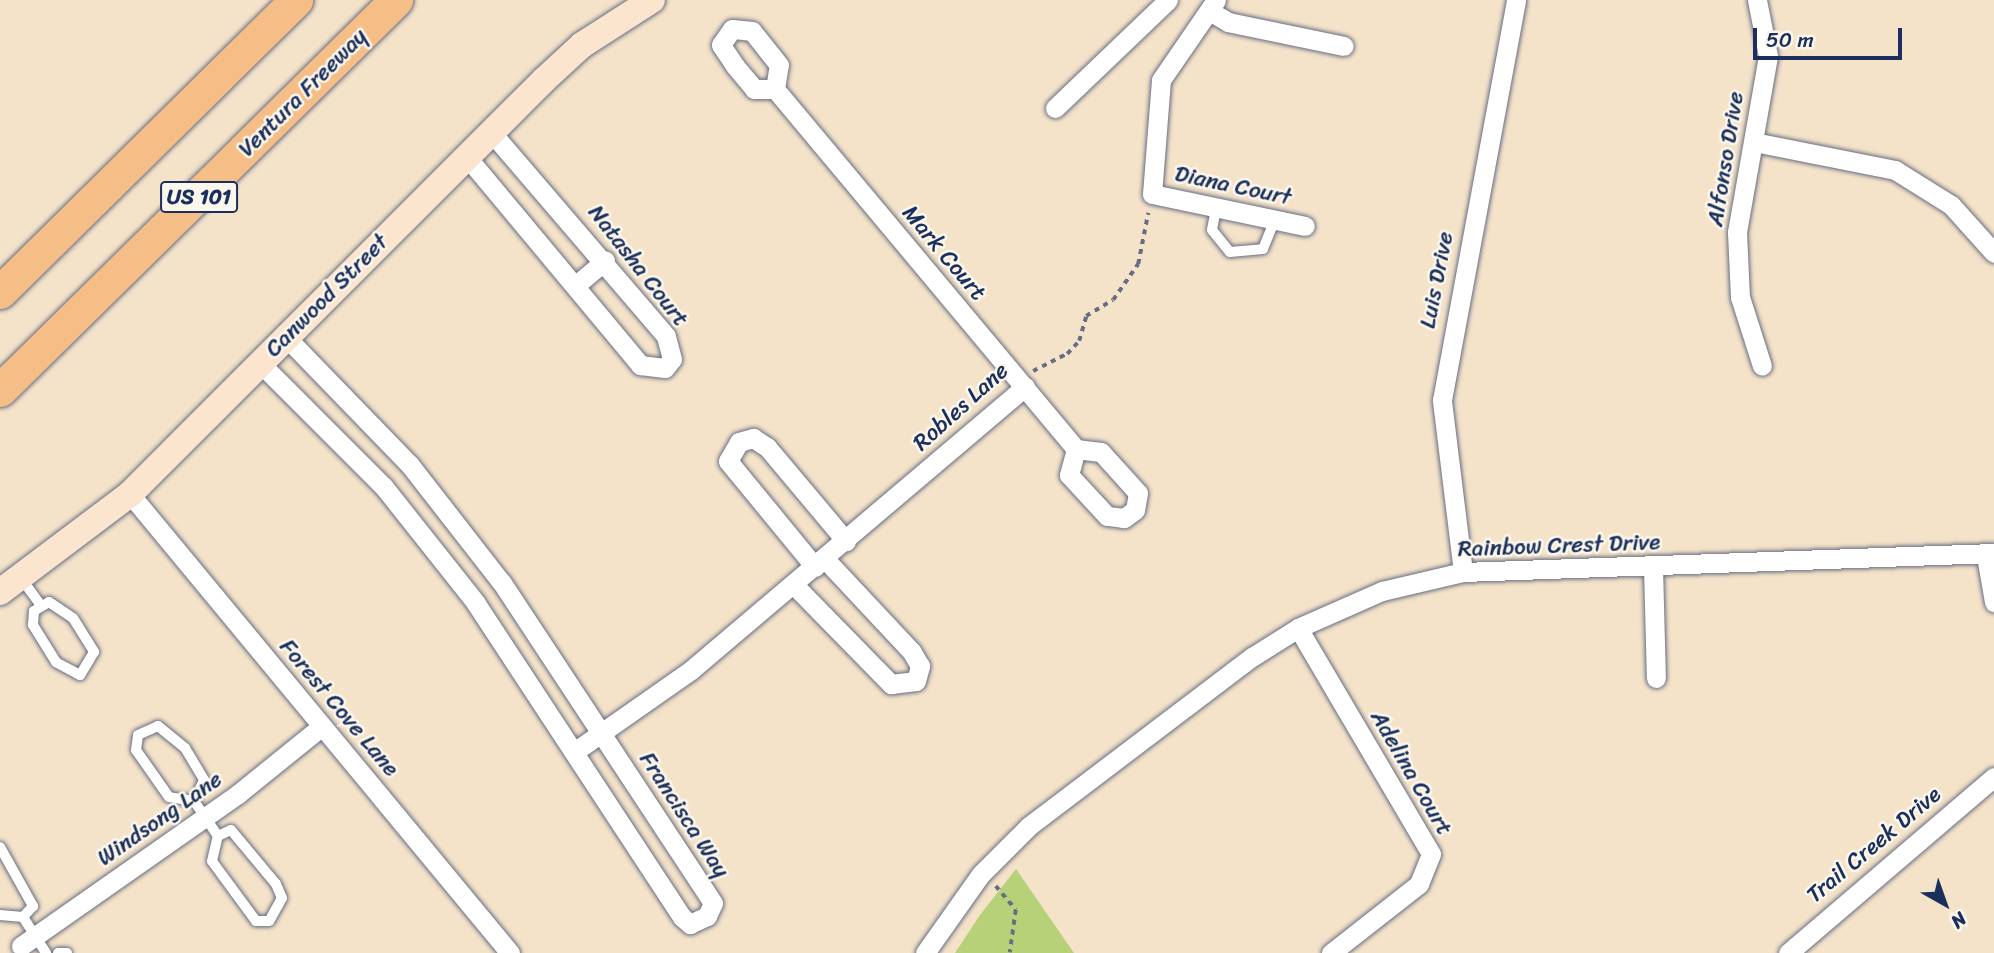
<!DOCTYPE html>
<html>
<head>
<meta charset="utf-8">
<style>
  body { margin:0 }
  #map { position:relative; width:1994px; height:953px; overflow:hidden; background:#f5e3c9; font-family:Sriracha,sans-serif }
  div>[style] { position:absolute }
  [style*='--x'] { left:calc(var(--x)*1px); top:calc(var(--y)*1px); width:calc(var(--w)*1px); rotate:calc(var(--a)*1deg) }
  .green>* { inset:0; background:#b6d177 }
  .path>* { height:3.5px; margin-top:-1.75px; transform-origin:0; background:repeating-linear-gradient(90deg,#676e83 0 5px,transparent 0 10px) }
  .roads { filter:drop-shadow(0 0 2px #676e83) drop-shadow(0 0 2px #676e83) }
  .lane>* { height:10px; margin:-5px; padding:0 5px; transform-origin:5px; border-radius:5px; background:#fff }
  .street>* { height:19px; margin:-9.5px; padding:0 9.5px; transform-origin:9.5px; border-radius:9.5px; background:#fff }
  .secondary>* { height:26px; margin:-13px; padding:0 13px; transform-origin:13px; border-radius:13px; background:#fbe5cf }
  .highway>* { height:33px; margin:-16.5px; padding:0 16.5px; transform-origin:16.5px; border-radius:16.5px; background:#f6be87 }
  span { translate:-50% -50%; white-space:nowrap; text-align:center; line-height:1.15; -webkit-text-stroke:5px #fbf7ec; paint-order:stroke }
  .shield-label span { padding:2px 5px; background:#fbf7ec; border:2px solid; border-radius:5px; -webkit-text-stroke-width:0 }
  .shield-label { font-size:21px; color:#1b2f5e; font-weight:700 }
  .street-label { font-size:23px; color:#1b2f5e }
  .north { position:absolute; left:1910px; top:869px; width:70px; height:70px; -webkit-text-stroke:5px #fbf7ec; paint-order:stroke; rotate:140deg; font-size:19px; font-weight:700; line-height:28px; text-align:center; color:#1b2f5e }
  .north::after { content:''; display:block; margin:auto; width:24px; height:32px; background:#1b2f5e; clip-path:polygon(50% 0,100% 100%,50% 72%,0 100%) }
  .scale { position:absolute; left:1753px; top:28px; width:149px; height:32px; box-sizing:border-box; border:4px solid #1b2f5e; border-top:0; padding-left:9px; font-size:21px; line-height:24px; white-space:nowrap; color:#1b2f5e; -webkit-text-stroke:5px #fbf7ec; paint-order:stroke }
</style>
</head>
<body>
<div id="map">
  <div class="green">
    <i style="clip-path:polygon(1016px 869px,1074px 953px,955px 953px,980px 915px)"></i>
  </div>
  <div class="path">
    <i style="--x:1033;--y:371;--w:38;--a:-27"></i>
    <i style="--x:1067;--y:354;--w:18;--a:-47"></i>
    <i style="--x:1079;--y:341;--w:26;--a:-74"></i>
    <i style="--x:1086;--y:316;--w:31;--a:-31"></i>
    <i style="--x:1113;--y:300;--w:44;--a:-55.2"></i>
    <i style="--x:1138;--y:264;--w:52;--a:-78.9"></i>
    <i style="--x:996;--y:886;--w:31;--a:50"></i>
    <i style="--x:1016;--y:910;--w:43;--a:97.9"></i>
  </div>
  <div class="roads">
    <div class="lane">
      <i style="--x:1216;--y:209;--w:21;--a:101"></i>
      <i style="--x:1212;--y:230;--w:28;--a:51"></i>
      <i style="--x:1230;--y:252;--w:33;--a:-5"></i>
      <i style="--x:1263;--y:249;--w:31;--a:-68"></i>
      <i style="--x:21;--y:578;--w:32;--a:54"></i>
      <i style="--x:49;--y:602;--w:29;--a:34"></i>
      <i style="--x:73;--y:618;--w:40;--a:58"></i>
      <i style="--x:94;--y:652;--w:27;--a:121"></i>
      <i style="--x:80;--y:675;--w:27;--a:-152"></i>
      <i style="--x:56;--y:662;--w:44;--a:-121.9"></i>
      <i style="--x:33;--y:625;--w:14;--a:-86"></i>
      <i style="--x:34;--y:611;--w:17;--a:-31"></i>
      <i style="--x:158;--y:726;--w:35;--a:39"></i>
      <i style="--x:185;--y:748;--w:37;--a:59"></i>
      <i style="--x:204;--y:780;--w:23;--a:115"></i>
      <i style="--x:194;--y:801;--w:25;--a:-171"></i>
      <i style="--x:169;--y:797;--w:57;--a:-125.1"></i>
      <i style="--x:136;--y:750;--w:15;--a:-82"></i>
      <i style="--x:138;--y:735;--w:22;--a:-24"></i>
      <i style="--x:194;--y:801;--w:42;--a:55.6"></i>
      <i style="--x:231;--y:830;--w:70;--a:50.2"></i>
      <i style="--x:276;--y:884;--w:15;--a:67"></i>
      <i style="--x:282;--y:898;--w:26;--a:119"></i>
      <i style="--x:269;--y:921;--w:13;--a:180"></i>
      <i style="--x:256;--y:921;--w:74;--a:-126.3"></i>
      <i style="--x:212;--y:861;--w:26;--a:-77"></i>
      <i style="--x:218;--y:836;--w:14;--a:-25"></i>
      <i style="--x:0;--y:847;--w:68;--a:60.8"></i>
      <i style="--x:33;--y:906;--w:15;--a:132"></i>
      <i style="--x:23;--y:917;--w:23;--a:-175"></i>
      <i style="--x:23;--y:917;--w:43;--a:57.4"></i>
      <i style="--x:58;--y:953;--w:9;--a:0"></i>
    </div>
    <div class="street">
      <i style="--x:1216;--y:0;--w:97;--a:124.5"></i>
      <i style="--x:1161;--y:80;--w:114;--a:94.5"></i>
      <i style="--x:1152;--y:194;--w:156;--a:11.8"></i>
      <i style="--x:1757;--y:0;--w:57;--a:78.9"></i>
      <i style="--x:1768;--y:56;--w:179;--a:100"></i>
      <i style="--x:1737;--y:232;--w:65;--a:87.4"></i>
      <i style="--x:1740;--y:297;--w:72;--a:72.3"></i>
      <i style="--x:1211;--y:12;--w:20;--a:30"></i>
      <i style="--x:1228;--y:22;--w:118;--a:11.7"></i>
      <i style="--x:775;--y:89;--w:24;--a:-81"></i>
      <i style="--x:779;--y:65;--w:43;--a:-128.5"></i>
      <i style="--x:752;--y:31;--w:20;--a:-174"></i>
      <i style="--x:732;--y:29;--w:19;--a:125"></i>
      <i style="--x:721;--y:45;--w:25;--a:56"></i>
      <i style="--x:735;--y:66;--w:30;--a:50"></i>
      <i style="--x:754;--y:89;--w:21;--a:0"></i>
      <i style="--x:775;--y:89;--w:469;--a:50.1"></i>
      <i style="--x:1076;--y:449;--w:25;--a:7"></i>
      <i style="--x:1101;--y:452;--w:55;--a:47.9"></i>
      <i style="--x:1138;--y:493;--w:17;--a:100"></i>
      <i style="--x:1135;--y:510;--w:14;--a:144"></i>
      <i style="--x:1124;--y:518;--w:17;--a:-173"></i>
      <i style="--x:1107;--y:516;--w:56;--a:-132.8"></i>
      <i style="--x:1069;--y:475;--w:27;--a:-75"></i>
      <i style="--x:1055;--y:108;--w:156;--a:-43.7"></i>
      <i style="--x:1754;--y:142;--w:144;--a:11.2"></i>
      <i style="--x:1895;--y:170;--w:66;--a:32"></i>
      <i style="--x:1951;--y:205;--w:64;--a:48.1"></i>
      <i style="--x:467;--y:157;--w:271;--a:50.2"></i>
      <i style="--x:640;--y:365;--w:25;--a:7"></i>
      <i style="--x:665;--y:368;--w:11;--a:-52"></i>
      <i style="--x:672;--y:359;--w:24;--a:-105"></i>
      <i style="--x:666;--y:336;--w:269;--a:-130.6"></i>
      <i style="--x:576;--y:285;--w:38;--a:-40"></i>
      <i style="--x:260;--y:363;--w:175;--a:45"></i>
      <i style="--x:384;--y:487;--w:147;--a:51.6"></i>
      <i style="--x:475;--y:602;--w:377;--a:56.7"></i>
      <i style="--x:682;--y:917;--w:11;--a:41"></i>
      <i style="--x:690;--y:924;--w:19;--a:-25"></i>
      <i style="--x:707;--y:916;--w:14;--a:-65"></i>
      <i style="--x:713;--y:903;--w:385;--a:-123.4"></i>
      <i style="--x:501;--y:582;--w:150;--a:-127.9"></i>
      <i style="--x:409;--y:464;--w:177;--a:-134.1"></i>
      <i style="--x:130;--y:494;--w:596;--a:50.38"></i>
      <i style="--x:1986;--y:556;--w:47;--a:80.1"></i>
      <i style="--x:815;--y:567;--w:137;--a:-129.4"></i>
      <i style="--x:728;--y:461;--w:22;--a:-60"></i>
      <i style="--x:739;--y:442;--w:15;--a:-16"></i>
      <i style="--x:753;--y:438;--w:17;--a:33"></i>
      <i style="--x:767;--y:447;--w:123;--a:50"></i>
      <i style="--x:1653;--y:567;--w:111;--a:88.5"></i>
      <i style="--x:1463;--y:572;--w:173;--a:-97"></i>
      <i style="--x:1442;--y:400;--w:407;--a:-79.5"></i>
      <i style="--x:794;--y:585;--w:139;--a:45.6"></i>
      <i style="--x:891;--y:684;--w:25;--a:-7"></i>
      <i style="--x:916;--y:681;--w:16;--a:-75"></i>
      <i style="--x:920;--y:666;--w:16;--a:-120"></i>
      <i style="--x:912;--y:652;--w:127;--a:-133.1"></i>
      <i style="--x:1298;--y:628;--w:262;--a:59.5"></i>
      <i style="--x:1431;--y:854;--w:32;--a:112"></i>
      <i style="--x:1419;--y:884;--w:112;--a:141.9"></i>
      <i style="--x:574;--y:752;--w:143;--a:-35"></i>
      <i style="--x:691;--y:670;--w:438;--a:-40.3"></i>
      <i style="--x:21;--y:946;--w:265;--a:-35"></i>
      <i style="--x:238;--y:794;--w:108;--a:-39"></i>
      <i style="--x:925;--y:953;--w:97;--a:-54.7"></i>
      <i style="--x:981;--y:874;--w:68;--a:-45"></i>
      <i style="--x:1029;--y:826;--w:280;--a:-37.2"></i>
      <i style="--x:1252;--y:657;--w:54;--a:-32.2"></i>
      <i style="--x:1298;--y:628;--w:92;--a:-23.8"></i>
      <i style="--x:1382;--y:591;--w:83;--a:-13.2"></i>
      <i style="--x:1463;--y:572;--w:531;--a:-2.05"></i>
      <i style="--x:1788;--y:953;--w:271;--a:-40.5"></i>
    </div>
    <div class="secondary">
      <i style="--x:0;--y:592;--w:163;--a:-37"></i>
      <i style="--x:130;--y:494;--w:585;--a:-45"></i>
      <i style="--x:544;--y:80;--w:52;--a:-42.6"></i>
      <i style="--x:582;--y:45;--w:83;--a:-32.7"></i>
    </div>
    <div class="highway">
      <i style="--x:0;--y:292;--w:416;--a:-44.6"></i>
      <i style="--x:0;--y:390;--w:556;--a:-44.56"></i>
    </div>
  </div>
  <div class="shield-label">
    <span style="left:199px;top:197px">US 101</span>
  </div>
  <div class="street-label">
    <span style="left:303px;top:93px;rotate:-45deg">Ventura Freeway</span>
    <span style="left:1726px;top:159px;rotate:-81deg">Alfonso Drive</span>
    <span style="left:1233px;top:186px;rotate:12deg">Diana Court</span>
    <span style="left:944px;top:253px;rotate:50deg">Mark Court</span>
    <span style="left:638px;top:266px;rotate:52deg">Natasha Court</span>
    <span style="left:1437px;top:280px;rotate:-79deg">Luis Drive</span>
    <span style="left:327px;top:296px;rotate:-45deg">Canwood Street</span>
    <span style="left:961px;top:407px;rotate:-42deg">Robles Lane</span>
    <span style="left:1559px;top:546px;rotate:-2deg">Rainbow Crest Drive</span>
    <span style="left:339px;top:708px;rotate:50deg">Forest Cove Lane</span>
    <span style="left:1411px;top:773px;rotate:60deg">Adelina Court</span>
    <span style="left:684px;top:815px;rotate:57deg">Francisca Way</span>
    <span style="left:160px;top:819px;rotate:-35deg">Windsong Lane</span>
    <span style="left:1874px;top:845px;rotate:-40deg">Trail Creek Drive</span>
  </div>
  <div class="north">N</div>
  <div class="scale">50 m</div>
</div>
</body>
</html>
